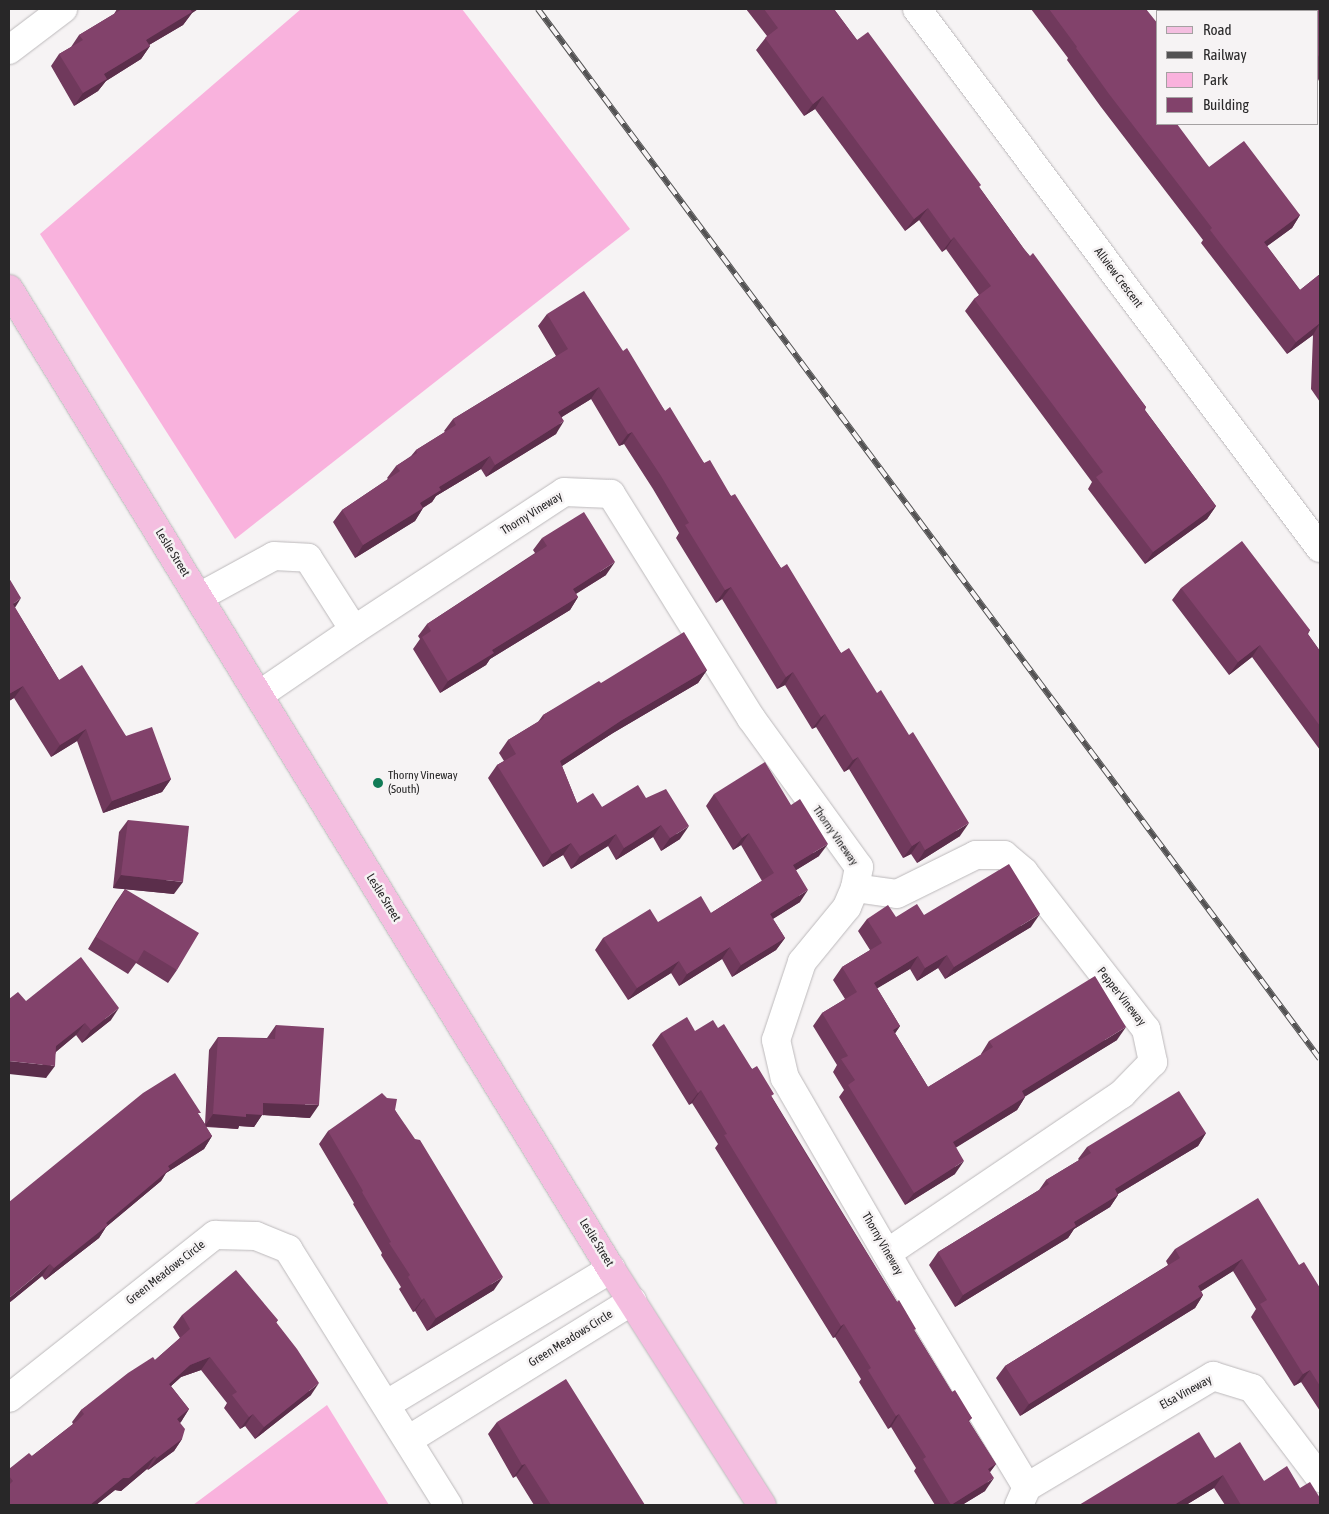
<!DOCTYPE html>
<html>
<head>
<meta charset="utf-8">
<style>
  body { margin:0 }
  #map { position:relative; width:1329px; height:1514px; overflow:hidden; background:#f6f3f4; font-family:"Asap Condensed",sans-serif }
  div>[style] { position:absolute }
  [style*='--x'] { left:calc(var(--x)*1px); top:calc(var(--y)*1px); width:calc(var(--w)*1px); rotate:calc(var(--a)*1deg) }
  .green>* { inset:0; background:#f9b2dd }
  .roads { filter:drop-shadow(0 0 1px #bcb9bb) drop-shadow(0 0 1px #bcb9bb) }
  .minor>* { height:28px; margin:-14px; padding:0 14px; transform-origin:14px; border-radius:14px; background:#fff }
  .major>* { height:28px; margin:-14px; padding:0 14px; transform-origin:14px; border-radius:14px; background:#f4bee0 }
  .rail>* { height:5.5px; margin-top:-2.75px; transform-origin:0; background:repeating-linear-gradient(90deg,#f6f3f4 0 11px,#535253 0 22px); box-sizing:border-box; border-block:1px solid #535253 }
  .wall>* { inset:0; background:#70395c }
  .shaded-wall>* { inset:0; background:#5b2e4b }
  .building>* { inset:0; background:#82426b }
  .dots>* { width:14px; height:14px; translate:-50% -50%; box-sizing:border-box; border:2px solid #f6f3f4; border-radius:50% }
  span { translate:-50% -50%; white-space:nowrap; text-align:center; line-height:1.15; -webkit-text-stroke:5px #f6f3f4; paint-order:stroke }
  .street-label { font-size:12px; color:#282728 }
  .poi-label { font-size:12px; color:#282728 }
  .left { translate:0 -50%; text-align:left }
  .frame { position:absolute; inset:0; border:10px solid #282728; pointer-events:none }
  .legend { position:absolute; left:1156px; top:10px; width:162px; height:115px; box-sizing:border-box; background:#f6f3f4; border:1px solid #a4a1a2; margin:0; padding:6px 9px; list-style:none; font-size:15px; color:#282728 }
  .legend li { display:flex; align-items:center; gap:10px; height:25px }
  .legend b { width:25px; border:1px solid #a4a1a2 }
</style>
</head>
<body>
<div id="map">
  <div class="green">
    <i style="clip-path:polygon(301px 9px,462px 9px,630px 229px,235px 539px,40px 234px)"></i>
    <i style="clip-path:polygon(327px 1405px,389px 1505px,193px 1505px)"></i>
  </div>
  <div class="roads">
    <div class="minor">
      <i style="--x:917;--y:9;--w:673;--a:53.22"></i>
      <i style="--x:9;--y:50;--w:68;--a:-37.2"></i>
      <i style="--x:199;--y:597;--w:85;--a:-28.7"></i>
      <i style="--x:274;--y:556;--w:34;--a:3"></i>
      <i style="--x:308;--y:558;--w:85;--a:57.4"></i>
      <i style="--x:354;--y:630;--w:251;--a:-33.3"></i>
      <i style="--x:564;--y:492;--w:47;--a:2.4"></i>
      <i style="--x:611;--y:494;--w:264;--a:58"></i>
      <i style="--x:751;--y:718;--w:184;--a:54.1"></i>
      <i style="--x:859;--y:867;--w:21;--a:101"></i>
      <i style="--x:855;--y:888;--w:21;--a:113"></i>
      <i style="--x:847;--y:907;--w:71;--a:129.3"></i>
      <i style="--x:802;--y:962;--w:82;--a:108.4"></i>
      <i style="--x:776;--y:1040;--w:39;--a:77"></i>
      <i style="--x:785;--y:1078;--w:245;--a:59.9"></i>
      <i style="--x:908;--y:1290;--w:230;--a:58.9"></i>
      <i style="--x:1027;--y:1487;--w:20;--a:114"></i>
      <i style="--x:259;--y:695;--w:115;--a:-34.4"></i>
      <i style="--x:855;--y:888;--w:42;--a:8.1"></i>
      <i style="--x:897;--y:894;--w:88;--a:-26.3"></i>
      <i style="--x:976;--y:855;--w:28;--a:0"></i>
      <i style="--x:1004;--y:855;--w:26;--a:40"></i>
      <i style="--x:1024;--y:872;--w:199;--a:52.2"></i>
      <i style="--x:1146;--y:1029;--w:34;--a:78"></i>
      <i style="--x:1153;--y:1062;--w:45;--a:134.1"></i>
      <i style="--x:1122;--y:1094;--w:284;--a:145.9"></i>
      <i style="--x:9;--y:1398;--w:263;--a:-38.4"></i>
      <i style="--x:215;--y:1235;--w:41;--a:1.4"></i>
      <i style="--x:256;--y:1236;--w:35;--a:22"></i>
      <i style="--x:288;--y:1249;--w:302;--a:58"></i>
      <i style="--x:387;--y:1404;--w:262;--a:-31.1"></i>
      <i style="--x:408;--y:1440;--w:264;--a:-31.8"></i>
      <i style="--x:1027;--y:1487;--w:217;--a:-30.8"></i>
      <i style="--x:1213;--y:1376;--w:41;--a:17.1"></i>
      <i style="--x:1252;--y:1388;--w:113;--a:52.9"></i>
    </div>
    <div class="major">
      <i style="--x:9;--y:289;--w:1150;--a:58.44"></i>
      <i style="--x:611;--y:1269;--w:280;--a:57.4"></i>
    </div>
  </div>
  <div class="rail">
    <i style="--x:538;--y:9;--w:1309;--a:53.32"></i>
  </div>
  <div class="wall">
    <i style="clip-path:polygon(117px 9px,198px 9px,192px 13px,183px 25px,149px 45px,150px 46px,141px 59px,106px 81px,98px 91px,74px 106px,51px 66px,59px 54px,71px 47px,79px 35px,114px 14px)"></i>
    <i style="clip-path:polygon(746px 9px,834px 9px,857px 40px,980px 188px,1024px 249px,1146px 407px,1145px 410px,1216px 506px,1207px 519px,1145px 564px,1088px 489px,1092px 482px,965px 311px,974px 299px,979px 295px,946px 249px,942px 252px,919px 220px,905px 231px,815px 109px,804px 116px,756px 50px,767px 36px)"></i>
    <i style="clip-path:polygon(1031px 9px,1146px 9px,1158px 124px,1209px 167px,1300px 215px,1292px 228px,1267px 246px,1300px 290px,1320px 274px,1320px 402px,1311px 389px,1313px 335px,1287px 354px,1201px 243px,1203px 240px,1101px 107px,1067px 60px,1068px 58px)"></i>
    <i style="clip-path:polygon(1257px 9px,1320px 9px,1320px 83px,1318px 79px,1318px 11px,1259px 11px)"></i>
    <i style="clip-path:polygon(547px 314px,623px 351px,665px 411px,704px 463px,731px 496px,781px 568px,841px 653px,960px 836px,917px 863px,911px 854px,903px 858px,849px 769px,844px 772px,816px 727px,812px 729px,785px 685px,777px 689px,722px 599px,716px 603px,676px 538px,679px 533px,653px 489px,624px 444px,619px 446px,591px 399px,562px 417px,556px 434px,486px 477px,481px 469px,436px 496px,432px 502px,423px 508px,415px 521px,355px 558px,333px 522px,342px 510px,388px 479px,387px 478px,396px 466px,411px 456px,416px 450px,445px 432px,444px 431px,453px 419px,556px 356px,538px 326px)"></i>
    <i style="clip-path:polygon(542px 538px,606px 575px,576px 594px,578px 597px,570px 610px,490px 659px,486px 665px,440px 693px,413px 649px,420px 639px,418px 636px,427px 624px,535px 553px,533px 550px)"></i>
    <i style="clip-path:polygon(9px 578px,15px 608px,59px 680px,126px 736px,171px 779px,162px 792px,103px 813px,77px 741px,51px 757px,14px 698px,9px 701px)"></i>
    <i style="clip-path:polygon(1181px 588px,1310px 630px,1308px 634px,1320px 651px,1320px 750px,1252px 657px,1229px 675px,1172px 600px)"></i>
    <i style="clip-path:polygon(707px 670px,698px 683px,613px 733px,562px 766px,577px 803px,602px 807px,646px 798px,680px 839px,661px 851px,653px 837px,616px 860px,608px 846px,571px 869px,563px 855px,543px 867px,488px 778px,497px 765px,504px 761px,499px 753px,508px 740px,538px 722px,543px 715px,601px 683px)"></i>
    <i style="clip-path:polygon(714px 794px,819px 856px,796px 870px,800px 902px,773px 919px,785px 938px,776px 950px,732px 977px,722px 959px,679px 986px,671px 973px,628px 1000px,595px 950px,603px 938px,711px 913px,762px 881px,741px 845px,733px 850px,706px 806px)"></i>
    <i style="clip-path:polygon(128px 820px,174px 894px,113px 888px,119px 832px)"></i>
    <i style="clip-path:polygon(125px 889px,177px 970px,168px 983px,136px 963px,128px 974px,88px 949px,116px 902px)"></i>
    <i style="clip-path:polygon(924px 915px,1031px 927px,945px 979px,938px 968px,917px 981px,910px 969px,877px 988px,900px 1026px,895px 1033px,928px 1087px,981px 1055px,981px 1054px,989px 1041px,1117px 1040px,1025px 1096px,1025px 1097px,1017px 1110px,956px 1147px,955px 1174px,905px 1205px,839px 1097px,844px 1090px,833px 1072px,837px 1065px,813px 1026px,822px 1013px,845px 999px,833px 980px,842px 967px,870px 950px,858px 931px,867px 919px)"></i>
    <i style="clip-path:polygon(26px 1001px,111px 1020px,82px 1043px,76px 1035px,56px 1052px,46px 1078px)"></i>
    <i style="clip-path:polygon(276px 1025px,310px 1118px,262px 1115px,254px 1127px,239px 1126px,238px 1129px,206px 1127px,212px 1136px,204px 1149px,166px 1173px,161px 1181px,106px 1227px,99px 1238px,45px 1280px,42px 1276px,9px 1303px,201px 1113px,199px 1115px,205px 1124px,209px 1050px,218px 1037px,267px 1038px)"></i>
    <i style="clip-path:polygon(718px 1028px,752px 1069px,772px 1097px,952px 1392px,972px 1418px,969px 1421px,996px 1464px,990px 1472px,985px 1491px,962px 1505px,935px 1505px,914px 1471px,916px 1468px,891px 1427px,888px 1429px,859px 1382px,861px 1379px,835px 1337px,833px 1338px,715px 1148px,718px 1144px,692px 1103px,689px 1105px,652px 1045px,661px 1033px,695px 1031px)"></i>
    <i style="clip-path:polygon(395px 1110px,494px 1290px,427px 1331px,415px 1311px,413px 1312px,399px 1289px,401px 1287px,381px 1255px,382px 1253px,353px 1204px,354px 1203px,319px 1144px,328px 1131px)"></i>
    <i style="clip-path:polygon(1206px 1133px,1198px 1146px,1118px 1194px,1118px 1195px,1110px 1207px,1074px 1229px,1068px 1238px,955px 1307px,929px 1265px,938px 1252px,1039px 1190px,1046px 1180px,1079px 1160px,1078px 1159px,1087px 1147px)"></i>
    <i style="clip-path:polygon(1175px 1249px,1299px 1265px,1320px 1288px,1320px 1411px,1301px 1382px,1294px 1386px,1251px 1317px,1256px 1309px,1233px 1271px,1201px 1291px,1203px 1295px,1195px 1308px,1020px 1416px,996px 1378px,1005px 1366px,1168px 1265px,1166px 1261px)"></i>
    <i style="clip-path:polygon(182px 1315px,278px 1320px,276px 1323px,311px 1395px,255px 1439px,245px 1426px,240px 1429px,224px 1408px,227px 1403px,201px 1370px,181px 1377px,171px 1386px,189px 1409px,180px 1423px,182px 1439px,174px 1451px,148px 1470px,147px 1469px,121px 1491px,115px 1490px,96px 1505px,9px 1505px,9px 1469px,32px 1456px,73px 1424px,72px 1422px,81px 1410px,155px 1360px,180px 1338px,173px 1327px)"></i>
    <i style="clip-path:polygon(497px 1422px,645px 1505px,534px 1505px,516px 1476px,513px 1478px,488px 1434px)"></i>
    <i style="clip-path:polygon(1215px 1458px,1264px 1481px,1300px 1488px,1320px 1505px,1225px 1505px,1214px 1488px,1186px 1505px,1079px 1505px)"></i>
  </div>
  <div class="shaded-wall">
    <i style="clip-path:polygon(188px 9px,198px 9px,192px 13px,183px 25px,137px 52px,146px 40px)"></i>
    <i style="clip-path:polygon(1270px 9px,1274px 9px,1272px 11px,1268px 11px)"></i>
    <i style="clip-path:polygon(150px 46px,141px 59px,106px 81px,98px 91px,74px 106px,83px 93px,104px 74px)"></i>
    <i style="clip-path:polygon(823px 96px,815px 109px,804px 116px,813px 104px)"></i>
    <i style="clip-path:polygon(928px 208px,919px 220px,905px 231px,914px 219px)"></i>
    <i style="clip-path:polygon(1300px 215px,1292px 228px,1255px 255px,1264px 242px)"></i>
    <i style="clip-path:polygon(954px 237px,946px 249px,942px 252px,951px 240px)"></i>
    <i style="clip-path:polygon(1320px 323px,1313px 335px,1287px 354px,1296px 342px)"></i>
    <i style="clip-path:polygon(599px 387px,591px 399px,550px 424px,558px 412px)"></i>
    <i style="clip-path:polygon(564px 421px,556px 434px,486px 477px,495px 465px)"></i>
    <i style="clip-path:polygon(632px 432px,624px 444px,619px 446px,628px 434px)"></i>
    <i style="clip-path:polygon(490px 456px,481px 469px,436px 496px,432px 502px,411px 515px,420px 503px,439px 487px)"></i>
    <i style="clip-path:polygon(1216px 506px,1207px 519px,1145px 564px,1153px 552px)"></i>
    <i style="clip-path:polygon(423px 508px,415px 521px,355px 558px,363px 545px)"></i>
    <i style="clip-path:polygon(615px 562px,606px 575px,564px 601px,573px 589px)"></i>
    <i style="clip-path:polygon(731px 587px,722px 599px,716px 603px,725px 590px)"></i>
    <i style="clip-path:polygon(578px 597px,570px 610px,490px 659px,486px 665px,440px 693px,448px 681px,492px 650px)"></i>
    <i style="clip-path:polygon(21px 598px,13px 611px,13px 604px)"></i>
    <i style="clip-path:polygon(1260px 645px,1252px 657px,1229px 675px,1238px 662px)"></i>
    <i style="clip-path:polygon(707px 670px,698px 683px,613px 733px,551px 773px,560px 761px,622px 720px)"></i>
    <i style="clip-path:polygon(793px 672px,785px 685px,777px 689px,786px 677px)"></i>
    <i style="clip-path:polygon(23px 686px,14px 698px,9px 701px,9px 694px)"></i>
    <i style="clip-path:polygon(825px 714px,816px 727px,812px 729px,821px 717px)"></i>
    <i style="clip-path:polygon(86px 729px,77px 741px,51px 757px,60px 745px)"></i>
    <i style="clip-path:polygon(858px 757px,849px 769px,844px 772px,853px 760px)"></i>
    <i style="clip-path:polygon(171px 779px,162px 792px,103px 813px,112px 801px)"></i>
    <i style="clip-path:polygon(969px 823px,960px 836px,917px 863px,925px 850px)"></i>
    <i style="clip-path:polygon(661px 825px,653px 837px,616px 860px,624px 848px)"></i>
    <i style="clip-path:polygon(689px 826px,680px 839px,661px 851px,670px 838px)"></i>
    <i style="clip-path:polygon(749px 833px,741px 845px,733px 850px,742px 838px)"></i>
    <i style="clip-path:polygon(616px 834px,608px 846px,571px 869px,580px 856px)"></i>
    <i style="clip-path:polygon(920px 841px,911px 854px,903px 858px,912px 846px)"></i>
    <i style="clip-path:polygon(571px 843px,563px 855px,543px 867px,552px 854px)"></i>
    <i style="clip-path:polygon(828px 844px,819px 856px,785px 877px,793px 865px)"></i>
    <i style="clip-path:polygon(121px 875px,183px 882px,174px 894px,113px 888px)"></i>
    <i style="clip-path:polygon(808px 890px,800px 902px,761px 926px,770px 914px)"></i>
    <i style="clip-path:polygon(1040px 914px,1031px 927px,945px 979px,954px 967px)"></i>
    <i style="clip-path:polygon(785px 938px,776px 950px,732px 977px,741px 965px)"></i>
    <i style="clip-path:polygon(730px 947px,722px 959px,679px 986px,687px 974px)"></i>
    <i style="clip-path:polygon(947px 955px,938px 968px,917px 981px,925px 968px)"></i>
    <i style="clip-path:polygon(918px 956px,910px 969px,866px 995px,874px 983px)"></i>
    <i style="clip-path:polygon(679px 961px,671px 973px,628px 1000px,637px 988px)"></i>
    <i style="clip-path:polygon(119px 1008px,111px 1020px,82px 1043px,91px 1030px)"></i>
    <i style="clip-path:polygon(85px 1023px,76px 1035px,47px 1059px,56px 1046px)"></i>
    <i style="clip-path:polygon(900px 1026px,892px 1038px,893px 1030px)"></i>
    <i style="clip-path:polygon(1126px 1027px,1117px 1040px,1013px 1104px,1022px 1091px)"></i>
    <i style="clip-path:polygon(9px 1061px,55px 1066px,46px 1078px,9px 1074px)"></i>
    <i style="clip-path:polygon(701px 1090px,692px 1103px,689px 1105px,698px 1093px)"></i>
    <i style="clip-path:polygon(1025px 1097px,1017px 1110px,944px 1155px,953px 1142px)"></i>
    <i style="clip-path:polygon(263px 1103px,319px 1105px,310px 1118px,262px 1115px,254px 1127px,239px 1126px,238px 1129px,205px 1126px,213px 1114px,246px 1114px)"></i>
    <i style="clip-path:polygon(1206px 1133px,1198px 1146px,1106px 1201px,1115px 1189px)"></i>
    <i style="clip-path:polygon(212px 1136px,204px 1149px,166px 1173px,161px 1181px,106px 1227px,99px 1238px,45px 1280px,54px 1268px,106px 1223px,168px 1166px)"></i>
    <i style="clip-path:polygon(964px 1161px,955px 1174px,905px 1205px,914px 1193px)"></i>
    <i style="clip-path:polygon(1118px 1195px,1110px 1207px,1074px 1229px,1068px 1238px,955px 1307px,963px 1295px,1074px 1222px)"></i>
    <i style="clip-path:polygon(1242px 1259px,1233px 1271px,1189px 1299px,1198px 1286px)"></i>
    <i style="clip-path:polygon(50px 1264px,42px 1276px,9px 1303px,9px 1298px)"></i>
    <i style="clip-path:polygon(503px 1277px,494px 1290px,427px 1331px,436px 1318px)"></i>
    <i style="clip-path:polygon(1203px 1295px,1195px 1308px,1020px 1416px,1029px 1404px)"></i>
    <i style="clip-path:polygon(424px 1298px,415px 1311px,413px 1312px,422px 1300px)"></i>
    <i style="clip-path:polygon(844px 1324px,835px 1337px,833px 1338px,841px 1326px)"></i>
    <i style="clip-path:polygon(210px 1357px,201px 1370px,181px 1377px,160px 1396px,169px 1384px,190px 1365px)"></i>
    <i style="clip-path:polygon(1310px 1370px,1301px 1382px,1294px 1386px,1303px 1374px)"></i>
    <i style="clip-path:polygon(319px 1383px,311px 1395px,255px 1439px,264px 1427px)"></i>
    <i style="clip-path:polygon(189px 1409px,181px 1422px,168px 1432px,177px 1419px)"></i>
    <i style="clip-path:polygon(253px 1414px,245px 1426px,240px 1429px,249px 1417px)"></i>
    <i style="clip-path:polygon(899px 1414px,891px 1427px,888px 1429px,896px 1416px)"></i>
    <i style="clip-path:polygon(182px 1439px,174px 1451px,148px 1470px,157px 1458px)"></i>
    <i style="clip-path:polygon(155px 1456px,147px 1469px,121px 1491px,115px 1490px,96px 1505px,90px 1505px,123px 1478px)"></i>
    <i style="clip-path:polygon(525px 1464px,516px 1476px,513px 1478px,522px 1465px)"></i>
    <i style="clip-path:polygon(996px 1464px,987px 1476px,988px 1469px)"></i>
    <i style="clip-path:polygon(1223px 1475px,1214px 1488px,1186px 1505px,1174px 1505px)"></i>
    <i style="clip-path:polygon(994px 1478px,985px 1491px,962px 1505px,951px 1505px)"></i>
  </div>
  <div class="building">
    <i style="clip-path:polygon(122px 9px,190px 9px,192px 12px,146px 40px,150px 46px,104px 74px,107px 79px,83px 93px,59px 54px,83px 40px,79px 35px)"></i>
    <i style="clip-path:polygon(764px 9px,834px 9px,857px 40px,868px 32px,981px 185px,979px 187px,1024px 249px,1030px 256px,1033px 253px,1146px 407px,1144px 409px,1216px 506px,1153px 552px,1096px 477px,1103px 472px,974px 299px,991px 286px,954px 237px,951px 240px,928px 208px,914px 219px,823px 96px,813px 104px,765px 38px,778px 28px)"></i>
    <i style="clip-path:polygon(1049px 9px,1146px 9px,1158px 24px,1158px 124px,1177px 124px,1209px 167px,1244px 141px,1300px 215px,1264px 242px,1300px 290px,1320px 274px,1320px 323px,1296px 342px,1210px 230px,1212px 228px,1109px 94px,1076px 48px,1077px 47px)"></i>
    <i style="clip-path:polygon(1288px 9px,1320px 9px,1320px 59px,1318px 55px,1318px 11px,1289px 11px)"></i>
    <i style="clip-path:polygon(584px 291px,623px 351px,627px 348px,665px 411px,670px 407px,704px 463px,710px 460px,731px 496px,735px 494px,781px 568px,787px 564px,841px 653px,849px 648px,877px 693px,881px 690px,909px 735px,913px 732px,969px 823px,925px 850px,920px 841px,912px 846px,858px 757px,853px 760px,825px 714px,821px 717px,793px 672px,786px 677px,731px 587px,725px 590px,685px 525px,689px 523px,661px 476px,632px 432px,628px 434px,599px 387px,558px 412px,564px 421px,495px 465px,490px 456px,439px 487px,441px 490px,420px 503px,423px 508px,363px 545px,342px 510px,400px 471px,396px 466px,417px 453px,416px 450px,456px 425px,453px 419px,568px 349px,547px 314px)"></i>
    <i style="clip-path:polygon(1320px 350px,1320px 378px,1319px 377px)"></i>
    <i style="clip-path:polygon(584px 512px,615px 562px,573px 589px,578px 597px,492px 650px,494px 653px,448px 681px,422px 637px,431px 631px,427px 624px,547px 546px,542px 538px)"></i>
    <i style="clip-path:polygon(1242px 541px,1310px 630px,1307px 633px,1320px 651px,1320px 726px,1260px 645px,1238px 662px,1181px 588px)"></i>
    <i style="clip-path:polygon(9px 578px,21px 598px,13px 604px,59px 680px,82px 665px,126px 736px,152px 727px,171px 779px,112px 801px,86px 729px,60px 745px,23px 686px,9px 694px)"></i>
    <i style="clip-path:polygon(684px 632px,707px 670px,622px 720px,560px 761px,577px 803px,593px 793px,602px 807px,638px 785px,646px 798px,666px 789px,689px 826px,670px 838px,661px 825px,624px 848px,616px 834px,580px 856px,571px 843px,552px 854px,497px 765px,516px 754px,508px 740px,544px 718px,543px 715px,599px 681px,601px 683px)"></i>
    <i style="clip-path:polygon(765px 762px,791px 805px,800px 799px,828px 844px,793px 865px,808px 890px,770px 914px,785px 938px,741px 965px,730px 947px,687px 974px,679px 961px,637px 988px,603px 938px,650px 909px,658px 922px,701px 896px,711px 913px,774px 873px,749px 833px,742px 838px,714px 794px)"></i>
    <i style="clip-path:polygon(128px 820px,189px 826px,183px 882px,121px 875px)"></i>
    <i style="clip-path:polygon(1009px 864px,1040px 914px,954px 967px,947px 955px,925px 968px,918px 956px,874px 983px,900px 1026px,893px 1030px,928px 1087px,993px 1047px,989px 1041px,1095px 976px,1126px 1027px,1022px 1091px,1025px 1097px,953px 1142px,964px 1161px,914px 1193px,848px 1085px,855px 1080px,841px 1059px,848px 1056px,822px 1013px,857px 992px,842px 967px,882px 943px,867px 919px,888px 905px,896px 917px,917px 904px,924px 915px)"></i>
    <i style="clip-path:polygon(125px 889px,199px 933px,177px 970px,144px 950px,137px 962px,96px 937px)"></i>
    <i style="clip-path:polygon(81px 957px,119px 1008px,91px 1030px,85px 1023px,56px 1046px,55px 1066px,9px 1061px,9px 999px,18px 992px,26px 1001px)"></i>
    <i style="clip-path:polygon(687px 1017px,695px 1031px,713px 1020px,718px 1028px,724px 1024px,752px 1069px,757px 1066px,774px 1094px,771px 1096px,810px 1161px,897px 1302px,899px 1300px,916px 1329px,914px 1330px,952px 1392px,955px 1390px,972px 1418px,968px 1420px,996px 1464px,988px 1469px,994px 1478px,951px 1505px,923px 1459px,926px 1457px,899px 1414px,896px 1416px,868px 1370px,871px 1368px,844px 1324px,841px 1326px,724px 1135px,727px 1134px,701px 1090px,698px 1093px,661px 1033px)"></i>
    <i style="clip-path:polygon(276px 1025px,324px 1028px,319px 1105px,263px 1103px,263px 1115px,246px 1114px,246px 1117px,213px 1114px,218px 1037px,275px 1039px)"></i>
    <i style="clip-path:polygon(175px 1073px,201px 1113px,198px 1113px,212px 1136px,168px 1166px,170px 1169px,106px 1223px,108px 1225px,54px 1268px,50px 1264px,9px 1298px,9px 1202px,143px 1093px)"></i>
    <i style="clip-path:polygon(1179px 1091px,1206px 1133px,1115px 1189px,1118px 1195px,1074px 1222px,1076px 1226px,963px 1295px,938px 1252px,1049px 1184px,1046px 1180px,1091px 1153px,1087px 1147px)"></i>
    <i style="clip-path:polygon(382px 1093px,387px 1098px,397px 1099px,395px 1110px,415px 1139px,420px 1140px,503px 1277px,436px 1318px,424px 1298px,422px 1300px,408px 1277px,410px 1275px,389px 1243px,391px 1242px,362px 1192px,363px 1191px,328px 1131px)"></i>
    <i style="clip-path:polygon(1258px 1198px,1299px 1265px,1304px 1262px,1320px 1288px,1320px 1386px,1310px 1370px,1303px 1374px,1260px 1304px,1267px 1300px,1242px 1259px,1198px 1286px,1203px 1295px,1029px 1404px,1005px 1366px,1180px 1258px,1175px 1249px)"></i>
    <i style="clip-path:polygon(236px 1270px,278px 1320px,276px 1322px,297px 1349px,319px 1383px,264px 1427px,253px 1414px,249px 1417px,232px 1395px,237px 1392px,210px 1357px,190px 1365px,169px 1384px,189px 1409px,177px 1419px,185px 1429px,182px 1439px,157px 1458px,155px 1456px,129px 1478px,123px 1478px,90px 1505px,9px 1505px,9px 1485px,13px 1481px,9px 1476px,9px 1469px,29px 1453px,32px 1456px,77px 1421px,84px 1414px,81px 1410px,128px 1373px,153px 1357px,155px 1360px,190px 1329px,182px 1315px)"></i>
    <i style="clip-path:polygon(566px 1379px,645px 1505px,551px 1505px,525px 1464px,522px 1465px,497px 1422px)"></i>
    <i style="clip-path:polygon(1199px 1432px,1215px 1458px,1240px 1442px,1264px 1481px,1287px 1466px,1300px 1488px,1310px 1482px,1320px 1498px,1320px 1505px,1241px 1505px,1223px 1475px,1174px 1505px,1079px 1505px)"></i>
  </div>
  <div class="dots">
    <i style="left:378px;top:783px;background:#117b56"></i>
  </div>
  <div class="street-label">
    <span style="left:1118px;top:278px;rotate:53deg">Allview Crescent</span>
    <span style="left:532px;top:514px;rotate:-32deg">Thorny Vineway</span>
    <span style="left:172px;top:553px;rotate:58deg">Leslie Street</span>
    <span style="left:835px;top:836px;rotate:55deg">Thorny Vineway</span>
    <span style="left:383px;top:898px;rotate:58deg">Leslie Street</span>
    <span style="left:1121px;top:997px;rotate:52deg">Pepper Vineway</span>
    <span style="left:596px;top:1243px;rotate:58deg">Leslie Street</span>
    <span style="left:882px;top:1244px;rotate:60deg">Thorny Vineway</span>
    <span style="left:166px;top:1273px;rotate:-38deg">Green Meadows Circle</span>
    <span style="left:571px;top:1339px;rotate:-32deg">Green Meadows Circle</span>
    <span style="left:1186px;top:1393px;rotate:-29deg">Elsa Vineway</span>
  </div>
  <div class="poi-label">
    <span class="left" style="left:388px;top:783px">Thorny Vineway<br>(South)</span>
  </div>
  <div class="frame"></div>
  <ul class="legend">
  <li><b style="height:6px;background:#f4bee0"></b>Road</li>
  <li><b style="height:6px;background:#535253"></b>Railway</li>
  <li><b style="height:14px;background:#f9b2dd"></b>Park</li>
  <li><b style="height:14px;background:#82426b"></b>Building</li>
  </ul>
</div>
</body>
</html>
